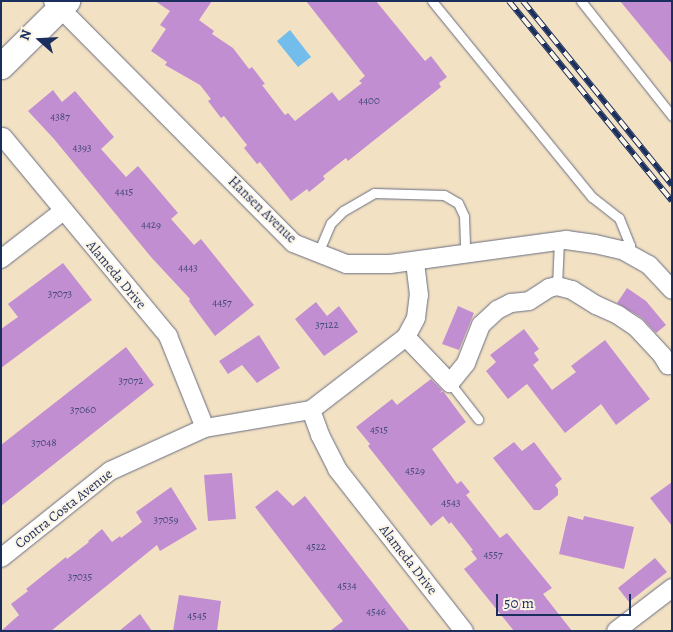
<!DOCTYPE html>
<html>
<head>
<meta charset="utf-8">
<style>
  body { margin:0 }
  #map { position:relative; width:673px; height:632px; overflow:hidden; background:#f3e1c3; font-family:Alegreya,serif }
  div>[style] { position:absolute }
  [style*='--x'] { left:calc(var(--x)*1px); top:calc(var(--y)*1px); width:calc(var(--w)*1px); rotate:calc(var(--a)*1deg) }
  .water>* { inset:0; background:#72bdeb }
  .building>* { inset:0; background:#c18fd1 }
  .roads { filter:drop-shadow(0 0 1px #676d81) drop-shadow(0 0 1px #676d81) }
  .service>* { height:9px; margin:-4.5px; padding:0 4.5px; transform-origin:4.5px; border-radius:4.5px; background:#fff }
  .minor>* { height:18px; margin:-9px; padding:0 9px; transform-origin:9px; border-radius:9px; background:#fff }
  .secondary>* { height:25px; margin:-12.5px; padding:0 12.5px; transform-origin:12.5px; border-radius:12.5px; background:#fff }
  .rail>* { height:5.5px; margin-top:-2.75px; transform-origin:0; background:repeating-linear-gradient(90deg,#fcf5e5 0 11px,#1b2f5e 0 22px); box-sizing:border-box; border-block:1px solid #1b2f5e }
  span { translate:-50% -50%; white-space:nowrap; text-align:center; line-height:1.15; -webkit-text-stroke:4px #fcf5e5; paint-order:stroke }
  .number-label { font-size:11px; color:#44477b }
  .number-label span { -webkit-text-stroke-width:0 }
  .street-label { font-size:14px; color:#1b2f5e }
  .frame { position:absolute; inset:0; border:2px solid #1b2f5e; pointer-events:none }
  .north { position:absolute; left:15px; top:15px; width:50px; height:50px; -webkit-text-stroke:4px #fcf5e5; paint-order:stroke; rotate:289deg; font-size:14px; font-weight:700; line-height:20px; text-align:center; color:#1b2f5e }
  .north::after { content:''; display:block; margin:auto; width:18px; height:22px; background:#1b2f5e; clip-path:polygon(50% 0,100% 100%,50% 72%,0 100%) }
  .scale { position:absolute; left:496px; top:594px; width:135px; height:22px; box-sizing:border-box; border:2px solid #1b2f5e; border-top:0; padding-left:6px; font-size:15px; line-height:18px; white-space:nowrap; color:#1b2f5e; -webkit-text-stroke:4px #fcf5e5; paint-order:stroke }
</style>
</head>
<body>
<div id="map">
  <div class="water">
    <i style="clip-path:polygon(290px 30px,311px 57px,298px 67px,277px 41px)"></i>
  </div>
  <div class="building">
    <i style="clip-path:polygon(155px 1px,212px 1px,199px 20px,214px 31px,212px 34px,233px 48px,249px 69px,252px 67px,265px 84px,262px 85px,285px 115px,288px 113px,295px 121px,332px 92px,339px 101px,362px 83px,359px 81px,365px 76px,306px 1px,376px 1px,425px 61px,431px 56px,447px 77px,439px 83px,441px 87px,348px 161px,346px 158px,323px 176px,325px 179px,309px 192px,307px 189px,291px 201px,260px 162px,257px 164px,244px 148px,247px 145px,224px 116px,221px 118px,208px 101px,211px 99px,200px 85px,165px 65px,167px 62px,151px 51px,166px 29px,160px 25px,170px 11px)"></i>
    <i style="clip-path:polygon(620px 1px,672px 1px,672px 64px)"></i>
    <i style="clip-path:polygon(53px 90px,62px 102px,75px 91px,114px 137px,101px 149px,126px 177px,138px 166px,178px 213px,171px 219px,194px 245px,201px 239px,254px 305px,215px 336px,189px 301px,190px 299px,151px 257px,54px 139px,28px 111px)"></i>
    <i style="clip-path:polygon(63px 263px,92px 300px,1px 368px,1px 329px,18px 317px,8px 304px)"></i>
    <i style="clip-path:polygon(627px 288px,646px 301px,666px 325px,656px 333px,642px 318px,617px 303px)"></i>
    <i style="clip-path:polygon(316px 302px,327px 316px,339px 306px,358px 332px,324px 356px,295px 319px)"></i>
    <i style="clip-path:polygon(458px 306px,474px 313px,459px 350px,442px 344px)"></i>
    <i style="clip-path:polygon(524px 329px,539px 349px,534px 353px,539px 360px,533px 365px,552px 390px,576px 372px,571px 366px,605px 340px,650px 399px,616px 425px,601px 404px,565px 433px,527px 384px,508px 399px,486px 371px,496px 362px,490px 355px)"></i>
    <i style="clip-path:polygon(259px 335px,280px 368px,257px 383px,242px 365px,228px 374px,219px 361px)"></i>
    <i style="clip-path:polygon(126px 347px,154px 385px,1px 506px,1px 445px)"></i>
    <i style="clip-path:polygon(431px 379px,442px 390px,440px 393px,443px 391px,466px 422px,432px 449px,457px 484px,461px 481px,470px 492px,466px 495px,500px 538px,507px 533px,552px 588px,543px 594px,572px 631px,514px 631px,464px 569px,477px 559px,471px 551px,473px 550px,451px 522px,449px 524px,443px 516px,431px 526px,368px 446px,370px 444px,356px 427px,392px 399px,397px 405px)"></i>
    <i style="clip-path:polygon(514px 442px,522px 451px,534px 442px,562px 479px,555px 485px,558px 489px,558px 495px,540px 510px,534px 510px,493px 458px)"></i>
    <i style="clip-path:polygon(232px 473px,236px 519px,208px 521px,204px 475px)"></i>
    <i style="clip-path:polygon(672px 482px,672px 526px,650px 498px)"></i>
    <i style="clip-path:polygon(171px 487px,197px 529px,160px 551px,157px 545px,51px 631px,1px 631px,19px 615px,11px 604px,28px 591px,26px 589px,66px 557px,67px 559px,89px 542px,88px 541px,102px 529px,112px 542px,120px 536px,121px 538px,142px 522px,136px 512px)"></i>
    <i style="clip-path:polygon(277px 490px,293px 506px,305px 496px,410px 631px,330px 631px,343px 621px,255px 507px)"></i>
    <i style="clip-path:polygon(568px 516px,583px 520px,584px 516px,634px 527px,624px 569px,559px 554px)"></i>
    <i style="clip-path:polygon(655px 558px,667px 572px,629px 602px,618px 588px)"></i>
    <i style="clip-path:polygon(179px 595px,221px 601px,217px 631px,173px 631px)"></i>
    <i style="clip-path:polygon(140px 614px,152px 631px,119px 631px)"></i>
  </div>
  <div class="roads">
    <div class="service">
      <i style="--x:432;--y:1;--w:253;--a:50.8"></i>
      <i style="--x:592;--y:197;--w:34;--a:38"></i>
      <i style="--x:619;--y:218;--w:29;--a:68"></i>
      <i style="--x:630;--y:245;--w:9;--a:96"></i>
      <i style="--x:581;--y:1;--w:147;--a:51.6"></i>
      <i style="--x:318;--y:253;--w:33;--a:-67"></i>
      <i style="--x:331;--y:223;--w:17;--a:-45"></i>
      <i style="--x:343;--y:211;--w:36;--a:-30"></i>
      <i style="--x:374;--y:193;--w:70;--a:1.6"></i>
      <i style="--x:444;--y:195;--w:16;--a:30"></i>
      <i style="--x:458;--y:203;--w:14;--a:65"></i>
      <i style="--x:464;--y:216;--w:38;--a:88"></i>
      <i style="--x:557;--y:286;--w:45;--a:-87.5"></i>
      <i style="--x:450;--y:383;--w:46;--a:52.1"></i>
    </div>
    <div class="minor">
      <i style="--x:53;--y:1;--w:341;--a:45.2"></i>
      <i style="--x:293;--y:243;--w:57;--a:21.6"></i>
      <i style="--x:346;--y:264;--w:44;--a:0"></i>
      <i style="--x:390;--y:264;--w:178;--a:-7.8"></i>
      <i style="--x:566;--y:240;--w:29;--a:8"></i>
      <i style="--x:595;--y:244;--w:28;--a:13"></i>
      <i style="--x:622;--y:250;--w:31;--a:29"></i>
      <i style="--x:649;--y:265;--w:34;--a:47"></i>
      <i style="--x:3;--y:137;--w:259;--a:50.3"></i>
      <i style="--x:168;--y:336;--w:99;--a:68.1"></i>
      <i style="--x:1;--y:259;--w:78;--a:-37.7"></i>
      <i style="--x:406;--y:337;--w:64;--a:46.3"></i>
      <i style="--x:450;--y:383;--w:26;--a:-51"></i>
      <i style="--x:466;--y:363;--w:41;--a:-68.5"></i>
      <i style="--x:481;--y:325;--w:22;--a:-43"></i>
      <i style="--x:497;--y:310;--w:16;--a:-27"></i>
      <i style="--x:511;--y:303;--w:18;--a:-6"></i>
      <i style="--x:529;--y:301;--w:24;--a:-33"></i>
      <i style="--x:549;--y:288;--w:8;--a:-14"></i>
      <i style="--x:557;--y:286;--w:16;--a:15"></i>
      <i style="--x:572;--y:290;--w:28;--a:32"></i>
      <i style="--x:596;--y:305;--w:24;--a:24"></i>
      <i style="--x:618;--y:315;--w:22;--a:34"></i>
      <i style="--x:636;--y:327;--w:38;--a:47"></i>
      <i style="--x:662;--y:355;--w:12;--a:59"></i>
      <i style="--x:311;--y:410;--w:27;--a:70"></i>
      <i style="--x:320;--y:435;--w:38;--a:63"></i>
      <i style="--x:337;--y:469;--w:206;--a:51.9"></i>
      <i style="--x:1;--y:558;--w:139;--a:-38.6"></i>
      <i style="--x:110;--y:471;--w:104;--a:-24.4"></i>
      <i style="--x:205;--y:428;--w:108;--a:-9.6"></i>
      <i style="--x:311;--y:410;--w:120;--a:-37.5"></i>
      <i style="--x:406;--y:337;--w:21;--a:-62"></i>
      <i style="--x:416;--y:318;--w:23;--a:-83"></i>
      <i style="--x:419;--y:295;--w:34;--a:-97"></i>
      <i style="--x:616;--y:631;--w:71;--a:-37.5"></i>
    </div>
    <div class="secondary">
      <i style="--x:1;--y:66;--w:93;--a:-44.6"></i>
    </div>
  </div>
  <div class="rail">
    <i style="--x:509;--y:1;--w:258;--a:50.8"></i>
    <i style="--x:523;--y:1;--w:237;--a:51"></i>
  </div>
  <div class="number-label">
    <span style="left:369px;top:101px">4400</span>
    <span style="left:60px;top:117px">4387</span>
    <span style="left:82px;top:148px">4393</span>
    <span style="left:124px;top:192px">4415</span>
    <span style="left:151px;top:225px">4429</span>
    <span style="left:188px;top:268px">4443</span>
    <span style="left:60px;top:294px">37073</span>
    <span style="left:222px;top:303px">4457</span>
    <span style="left:327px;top:325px">37122</span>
    <span style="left:131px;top:381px">37072</span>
    <span style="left:83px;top:410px">37060</span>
    <span style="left:379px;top:430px">4515</span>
    <span style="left:44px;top:443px">37048</span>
    <span style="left:415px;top:471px">4529</span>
    <span style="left:451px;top:503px">4543</span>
    <span style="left:166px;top:520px">37059</span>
    <span style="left:316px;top:547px">4522</span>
    <span style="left:493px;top:555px">4557</span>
    <span style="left:80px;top:577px">37035</span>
    <span style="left:347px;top:586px">4534</span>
    <span style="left:376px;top:612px">4546</span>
    <span style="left:197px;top:616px">4545</span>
  </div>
  <div class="street-label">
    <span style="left:262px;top:210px;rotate:44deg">Hansen Avenue</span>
    <span style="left:116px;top:275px;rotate:50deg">Alameda Drive</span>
    <span style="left:64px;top:509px;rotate:-38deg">Contra Costa Avenue</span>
    <span style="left:408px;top:560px;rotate:52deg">Alameda Drive</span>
  </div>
  <div class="frame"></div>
  <div class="north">N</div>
  <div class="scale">50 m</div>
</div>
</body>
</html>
